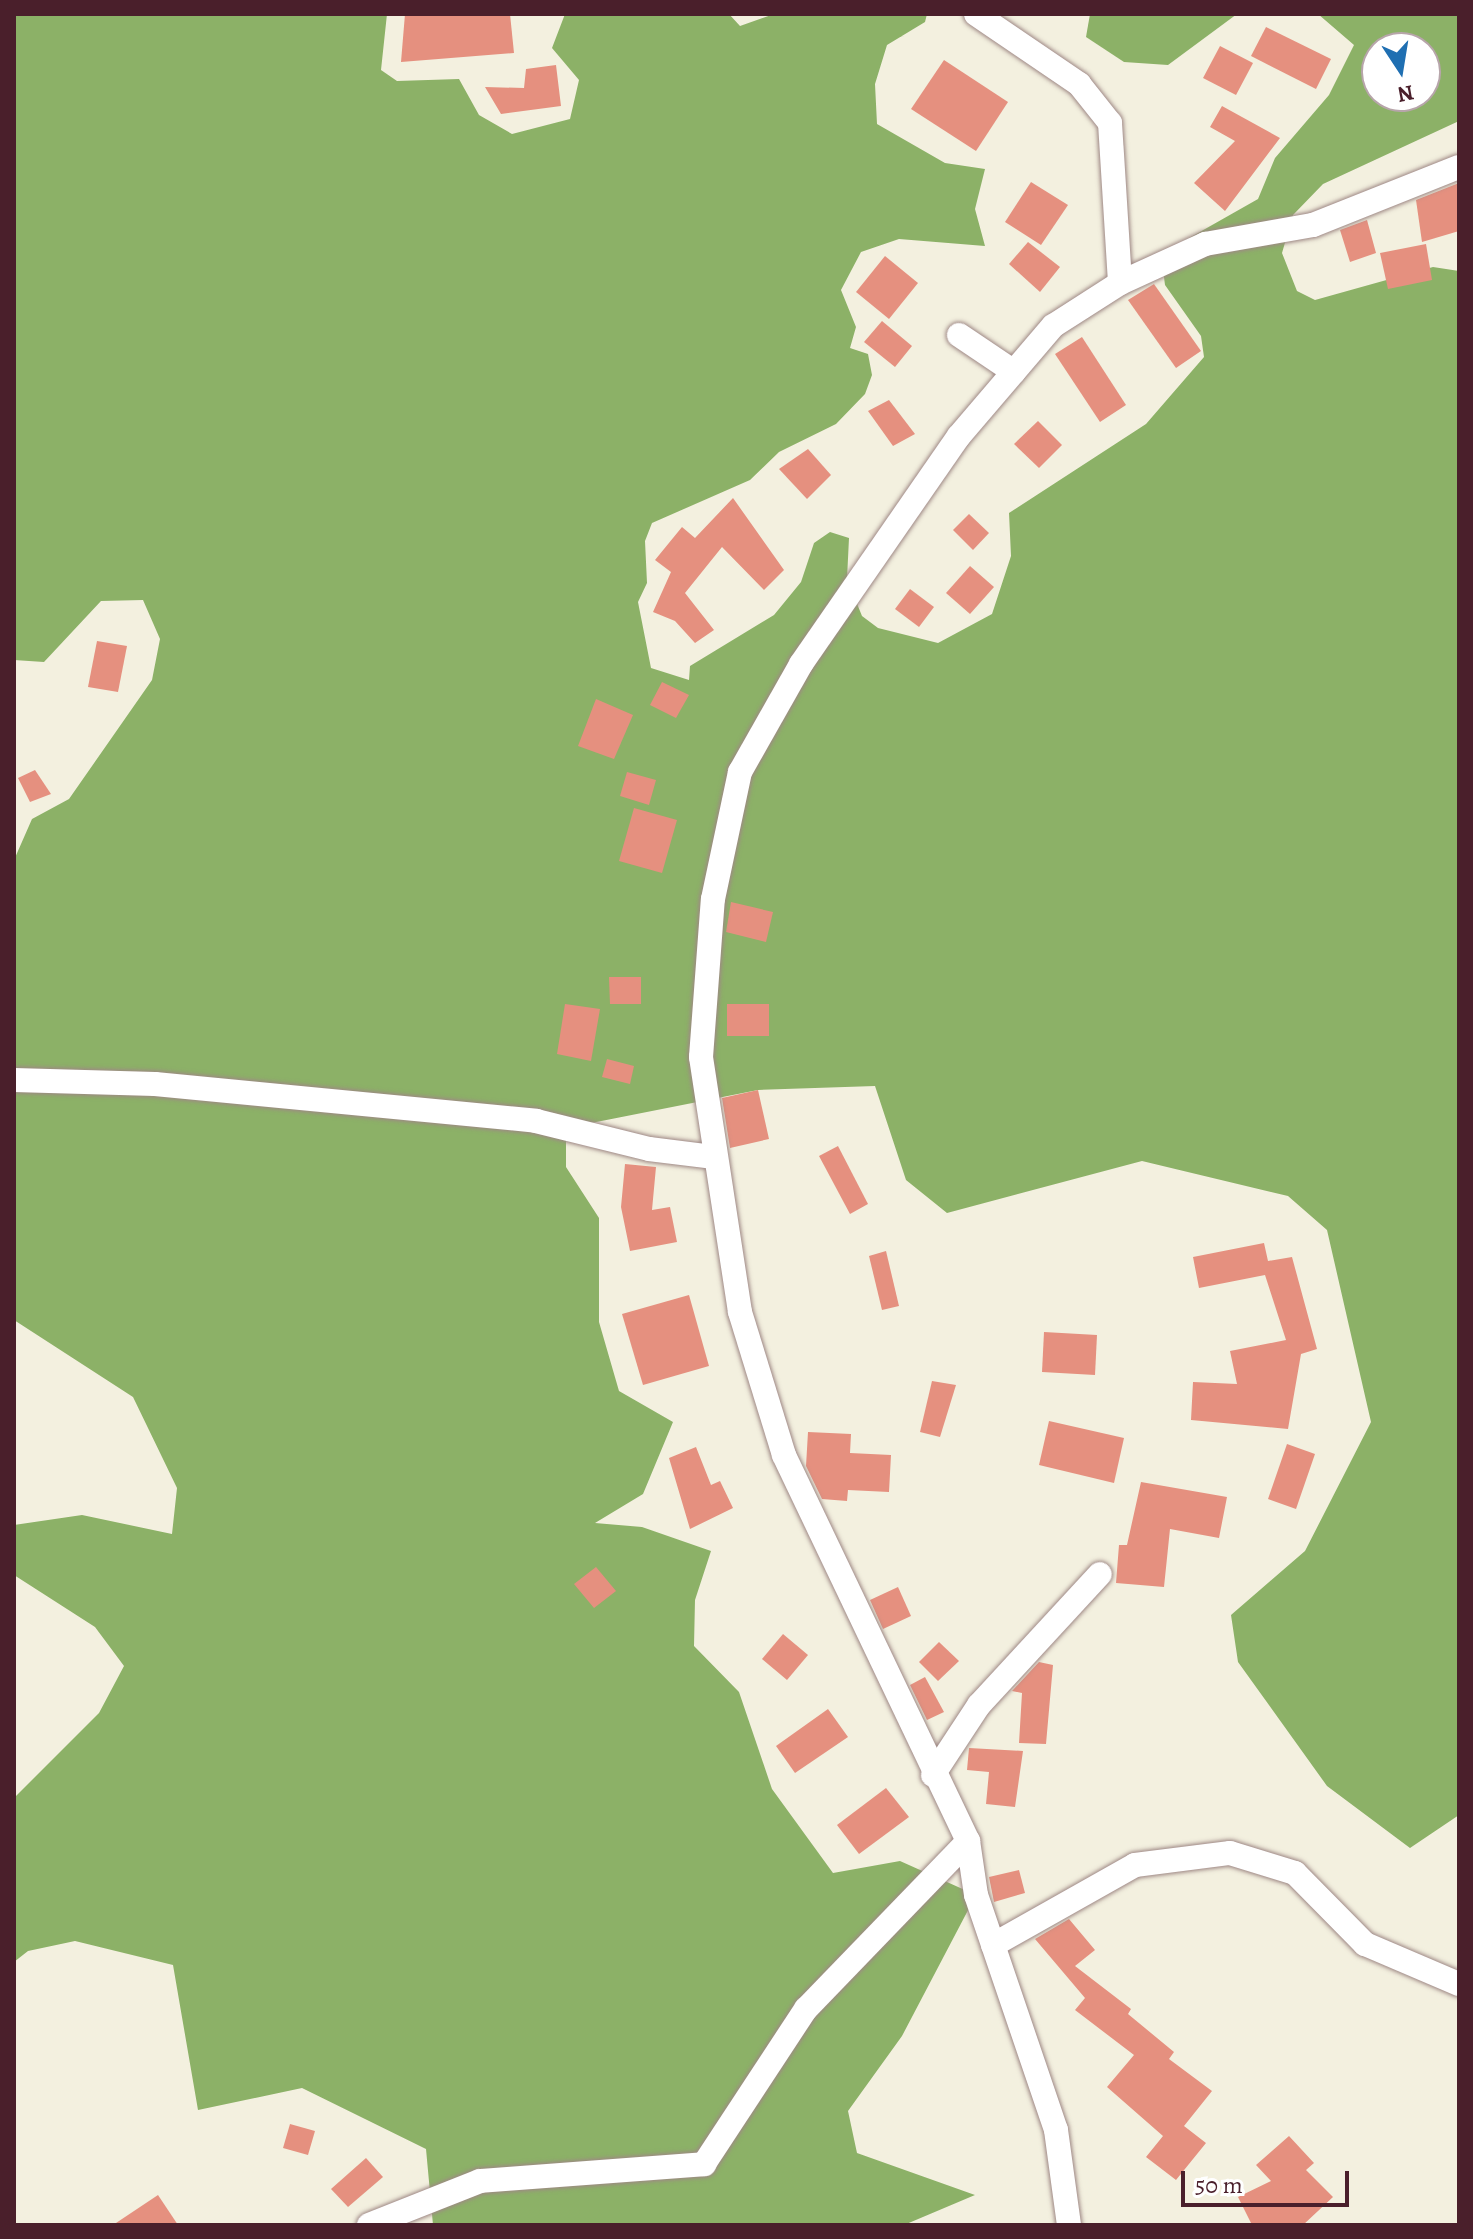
<!DOCTYPE html>
<html>
<head>
<meta charset="utf-8">
<style>
  body { margin:0 }
  #map { position:relative; width:1473px; height:2239px; overflow:hidden; background:#f3f0df; font-family:Alegreya,serif }
  div>[style] { position:absolute }
  [style*='--x'] { left:calc(var(--x)*1px); top:calc(var(--y)*1px); width:calc(var(--w)*1px); rotate:calc(var(--a)*1deg) }
  .forest>* { inset:0; background:#8cb167 }
  .building>* { inset:0; background:#e5907f }
  .roads { filter:drop-shadow(0 0 2px #9e8885) drop-shadow(0 0 2px #9e8885) }
  .minor>* { height:24px; margin:-12px; padding:0 12px; transform-origin:12px; border-radius:12px; background:#fff }
  span { translate:-50% -50%; white-space:nowrap; text-align:center; line-height:1.15; -webkit-text-stroke:6px #fff; paint-order:stroke }
  .frame { position:absolute; inset:0; border:16px solid #4a1f2b; pointer-events:none }
  .north { position:absolute; left:1361px; top:32px; width:80px; height:80px; box-sizing:border-box; background:#fff; border:2px solid #b7a5aa; border-radius:50%; rotate:168deg; font-size:22px; font-weight:700; line-height:32px; text-align:center; color:#4a1f2b }
  .north::after { content:''; display:block; margin:auto; width:28px; height:36px; background:#1f6fb2; clip-path:polygon(50% 0,100% 100%,50% 72%,0 100%) }
  .scale { position:absolute; left:1181px; top:2171px; width:168px; height:36px; box-sizing:border-box; border:4px solid #4a1f2b; border-top:0; padding-left:10px; font-size:24px; line-height:28px; white-space:nowrap; color:#4a1f2b; -webkit-text-stroke:6px #fff; paint-order:stroke }
</style>
</head>
<body>
<div id="map">
  <div class="forest">
    <i style="clip-path:polygon(evenodd,14px 14px,387px 14px,381px 70px,397px 81px,459px 79px,479px 115px,512px 134px,570px 119px,579px 80px,552px 48px,565px 14px,729px 14px,740px 26px,774px 14px,927px 14px,925px 22px,887px 45px,875px 84px,877px 124px,945px 163px,985px 169px,975px 209px,985px 246px,899px 239px,861px 252px,841px 290px,856px 327px,850px 348px,868px 354px,872px 375px,865px 394px,836px 424px,779px 452px,750px 480px,652px 523px,645px 541px,647px 583px,638px 602px,651px 668px,689px 680px,690px 666px,774px 615px,801px 582px,814px 543px,830px 532px,849px 538px,847px 579px,862px 616px,878px 628px,938px 643px,992px 614px,1011px 556px,1009px 513px,1146px 424px,1204px 357px,1201px 336px,1165px 285px,1161px 254px,1258px 199px,1275px 158px,1329px 95px,1354px 45px,1318px 14px,1459px 14px,1459px 121px,1323px 184px,1293px 215px,1282px 253px,1297px 291px,1315px 300px,1433px 267px,1459px 271px,1459px 1815px,1410px 1848px,1327px 1786px,1238px 1662px,1231px 1615px,1305px 1551px,1371px 1422px,1327px 1230px,1288px 1196px,1142px 1161px,947px 1213px,906px 1180px,875px 1086px,758px 1090px,566px 1128px,566px 1167px,599px 1218px,599px 1322px,619px 1391px,673px 1422px,643px 1494px,595px 1523px,642px 1527px,711px 1551px,695px 1600px,694px 1646px,739px 1692px,772px 1789px,833px 1873px,900px 1861px,976px 1895px,902px 2036px,848px 2111px,857px 2153px,975px 2195px,904px 2225px,433px 2225px,426px 2149px,302px 2088px,198px 2110px,173px 1965px,75px 1941px,28px 1951px,14px 1962px,14px 1798px,99px 1713px,124px 1666px,95px 1627px,14px 1575px,14px 1525px,82px 1515px,172px 1534px,177px 1488px,133px 1397px,14px 1320px,14px 860px,32px 819px,69px 799px,152px 680px,160px 639px,143px 600px,101px 601px,44px 662px,14px 660px,14px 14px,1377px 48px,1425px 48px,1425px 96px,1377px 96px,1377px 48px)"></i>
    <i style="clip-path:polygon(1090px 14px,1237px 14px,1168px 65px,1124px 62px,1086px 37px)"></i>
  </div>
  <div class="building">
    <i style="clip-path:polygon(405px 14px,510px 14px,514px 53px,401px 62px)"></i>
    <i style="clip-path:polygon(1266px 27px,1331px 59px,1316px 89px,1251px 56px)"></i>
    <i style="clip-path:polygon(1220px 46px,1253px 63px,1236px 95px,1203px 78px)"></i>
    <i style="clip-path:polygon(944px 60px,1008px 102px,976px 151px,911px 109px)"></i>
    <i style="clip-path:polygon(556px 65px,561px 106px,501px 114px,485px 87px,524px 88px,526px 69px)"></i>
    <i style="clip-path:polygon(1222px 106px,1280px 138px,1225px 211px,1194px 183px,1235px 141px,1210px 127px)"></i>
    <i style="clip-path:polygon(1031px 182px,1068px 205px,1041px 245px,1005px 222px)"></i>
    <i style="clip-path:polygon(1459px 183px,1459px 231px,1422px 242px,1416px 200px)"></i>
    <i style="clip-path:polygon(1367px 220px,1376px 253px,1350px 262px,1340px 230px)"></i>
    <i style="clip-path:polygon(1028px 242px,1060px 267px,1040px 292px,1009px 264px)"></i>
    <i style="clip-path:polygon(1426px 244px,1432px 280px,1388px 289px,1380px 253px)"></i>
    <i style="clip-path:polygon(885px 256px,918px 283px,889px 319px,856px 292px)"></i>
    <i style="clip-path:polygon(1154px 284px,1201px 351px,1176px 368px,1128px 300px)"></i>
    <i style="clip-path:polygon(882px 321px,912px 346px,895px 367px,864px 342px)"></i>
    <i style="clip-path:polygon(1082px 337px,1126px 405px,1100px 422px,1055px 354px)"></i>
    <i style="clip-path:polygon(889px 400px,915px 434px,893px 446px,868px 411px)"></i>
    <i style="clip-path:polygon(1038px 421px,1062px 445px,1039px 468px,1014px 444px)"></i>
    <i style="clip-path:polygon(808px 449px,831px 475px,807px 499px,779px 469px)"></i>
    <i style="clip-path:polygon(733px 498px,784px 570px,764px 590px,722px 547px,685px 593px,714px 630px,695px 643px,675px 621px,653px 612px,671px 572px,655px 560px,682px 527px,695px 538px)"></i>
    <i style="clip-path:polygon(969px 514px,989px 533px,973px 550px,953px 530px)"></i>
    <i style="clip-path:polygon(970px 566px,994px 587px,970px 614px,946px 593px)"></i>
    <i style="clip-path:polygon(910px 589px,934px 607px,919px 627px,895px 609px)"></i>
    <i style="clip-path:polygon(97px 641px,127px 646px,118px 692px,88px 687px)"></i>
    <i style="clip-path:polygon(662px 682px,689px 695px,676px 718px,650px 705px)"></i>
    <i style="clip-path:polygon(596px 699px,633px 715px,614px 759px,578px 746px)"></i>
    <i style="clip-path:polygon(35px 770px,51px 794px,30px 802px,18px 778px)"></i>
    <i style="clip-path:polygon(627px 772px,656px 780px,649px 805px,620px 796px)"></i>
    <i style="clip-path:polygon(634px 808px,677px 820px,662px 873px,619px 861px)"></i>
    <i style="clip-path:polygon(731px 902px,773px 912px,766px 942px,726px 932px)"></i>
    <i style="clip-path:polygon(609px 977px,641px 977px,641px 1004px,610px 1004px)"></i>
    <i style="clip-path:polygon(565px 1004px,600px 1009px,591px 1061px,557px 1054px)"></i>
    <i style="clip-path:polygon(727px 1004px,769px 1004px,769px 1036px,727px 1036px)"></i>
    <i style="clip-path:polygon(607px 1059px,634px 1066px,630px 1084px,602px 1077px)"></i>
    <i style="clip-path:polygon(758px 1090px,769px 1139px,730px 1148px,722px 1098px)"></i>
    <i style="clip-path:polygon(838px 1146px,868px 1204px,850px 1214px,819px 1156px)"></i>
    <i style="clip-path:polygon(625px 1164px,656px 1167px,652px 1210px,670px 1207px,677px 1242px,630px 1251px,621px 1207px)"></i>
    <i style="clip-path:polygon(1264px 1243px,1268px 1261px,1292px 1257px,1317px 1349px,1301px 1354px,1288px 1429px,1191px 1420px,1193px 1382px,1237px 1384px,1230px 1351px,1286px 1340px,1265px 1275px,1199px 1288px,1193px 1257px)"></i>
    <i style="clip-path:polygon(886px 1251px,899px 1306px,882px 1310px,869px 1256px)"></i>
    <i style="clip-path:polygon(689px 1295px,709px 1366px,643px 1385px,622px 1314px)"></i>
    <i style="clip-path:polygon(1044px 1332px,1097px 1335px,1095px 1375px,1042px 1372px)"></i>
    <i style="clip-path:polygon(932px 1381px,956px 1385px,940px 1437px,920px 1432px)"></i>
    <i style="clip-path:polygon(1049px 1421px,1124px 1438px,1114px 1483px,1039px 1465px)"></i>
    <i style="clip-path:polygon(808px 1432px,851px 1434px,850px 1453px,891px 1455px,889px 1492px,848px 1490px,847px 1501px,822px 1499px,806px 1466px)"></i>
    <i style="clip-path:polygon(1287px 1444px,1315px 1454px,1296px 1509px,1268px 1499px)"></i>
    <i style="clip-path:polygon(696px 1447px,711px 1485px,720px 1481px,733px 1508px,690px 1529px,669px 1458px)"></i>
    <i style="clip-path:polygon(1141px 1482px,1227px 1497px,1219px 1538px,1170px 1529px,1164px 1587px,1116px 1583px,1119px 1545px,1127px 1545px)"></i>
    <i style="clip-path:polygon(596px 1567px,616px 1591px,594px 1608px,574px 1584px)"></i>
    <i style="clip-path:polygon(898px 1587px,911px 1616px,883px 1629px,870px 1600px)"></i>
    <i style="clip-path:polygon(783px 1634px,808px 1655px,787px 1680px,762px 1659px)"></i>
    <i style="clip-path:polygon(939px 1642px,959px 1661px,938px 1681px,919px 1662px)"></i>
    <i style="clip-path:polygon(1039px 1662px,1053px 1665px,1046px 1744px,1019px 1743px,1022px 1693px,1012px 1691px)"></i>
    <i style="clip-path:polygon(925px 1677px,944px 1712px,927px 1720px,910px 1685px)"></i>
    <i style="clip-path:polygon(828px 1709px,848px 1737px,795px 1773px,776px 1746px)"></i>
    <i style="clip-path:polygon(969px 1748px,1023px 1751px,1015px 1807px,986px 1804px,989px 1772px,967px 1770px)"></i>
    <i style="clip-path:polygon(886px 1788px,909px 1817px,859px 1854px,837px 1825px)"></i>
    <i style="clip-path:polygon(1019px 1870px,1025px 1893px,994px 1902px,989px 1877px)"></i>
    <i style="clip-path:polygon(1069px 1919px,1095px 1950px,1075px 1966px,1131px 2009px,1128px 2014px,1174px 2052px,1169px 2059px,1212px 2091px,1184px 2126px,1206px 2143px,1176px 2180px,1146px 2157px,1163px 2136px,1107px 2087px,1134px 2055px,1075px 2010px,1085px 1998px,1035px 1939px)"></i>
    <i style="clip-path:polygon(290px 2124px,315px 2131px,308px 2155px,283px 2148px)"></i>
    <i style="clip-path:polygon(1289px 2136px,1314px 2163px,1306px 2170px,1333px 2197px,1303px 2225px,1252px 2225px,1238px 2197px,1271px 2181px,1256px 2165px)"></i>
    <i style="clip-path:polygon(366px 2158px,383px 2177px,348px 2207px,331px 2189px)"></i>
    <i style="clip-path:polygon(158px 2195px,178px 2225px,113px 2225px)"></i>
  </div>
  <div class="roads">
    <div class="minor">
      <i style="--x:976;--y:14;--w:125;--a:34.2"></i>
      <i style="--x:1079;--y:84;--w:50;--a:51.5"></i>
      <i style="--x:1110;--y:123;--w:160;--a:86.4"></i>
      <i style="--x:959;--y:335;--w:66;--a:33.9"></i>
      <i style="--x:14;--y:1080;--w:141;--a:1.6"></i>
      <i style="--x:155;--y:1084;--w:383;--a:5.5"></i>
      <i style="--x:536;--y:1121;--w:116;--a:13.9"></i>
      <i style="--x:649;--y:1149;--w:64;--a:7.1"></i>
      <i style="--x:933;--y:1775;--w:84;--a:-56.7"></i>
      <i style="--x:979;--y:1705;--w:178;--a:-47.3"></i>
      <i style="--x:993;--y:1945;--w:163;--a:-29.4"></i>
      <i style="--x:1135;--y:1865;--w:96;--a:-7.2"></i>
      <i style="--x:1230;--y:1853;--w:68;--a:17.1"></i>
      <i style="--x:1295;--y:1873;--w:100;--a:45.4"></i>
      <i style="--x:1365;--y:1944;--w:102;--a:23.1"></i>
      <i style="--x:369;--y:2225;--w:119;--a:-21.6"></i>
      <i style="--x:480;--y:2181;--w:225;--a:-4.3"></i>
      <i style="--x:704;--y:2164;--w:186;--a:-56.7"></i>
      <i style="--x:806;--y:2009;--w:233;--a:-46"></i>
      <i style="--x:1069;--y:2225;--w:96;--a:-97.8"></i>
      <i style="--x:1056;--y:2130;--w:248;--a:-108.8"></i>
      <i style="--x:976;--y:1895;--w:55;--a:-98.4"></i>
      <i style="--x:968;--y:1841;--w:428;--a:-115.5"></i>
      <i style="--x:784;--y:1455;--w:150;--a:-107.1"></i>
      <i style="--x:740;--y:1312;--w:258;--a:-98.7"></i>
      <i style="--x:701;--y:1057;--w:158;--a:-85.7"></i>
      <i style="--x:713;--y:899;--w:130;--a:-78"></i>
      <i style="--x:740;--y:772;--w:124;--a:-60.5"></i>
      <i style="--x:801;--y:664;--w:277;--a:-55.3"></i>
      <i style="--x:959;--y:436;--w:145;--a:-49.5"></i>
      <i style="--x:1053;--y:326;--w:80;--a:-32.7"></i>
      <i style="--x:1120;--y:283;--w:94;--a:-24.6"></i>
      <i style="--x:1205;--y:244;--w:110;--a:-10"></i>
      <i style="--x:1313;--y:225;--w:157;--a:-21.7"></i>
    </div>
  </div>
  <div class="frame"></div>
  <div class="north">N</div>
  <div class="scale">50 m</div>
</div>
</body>
</html>
